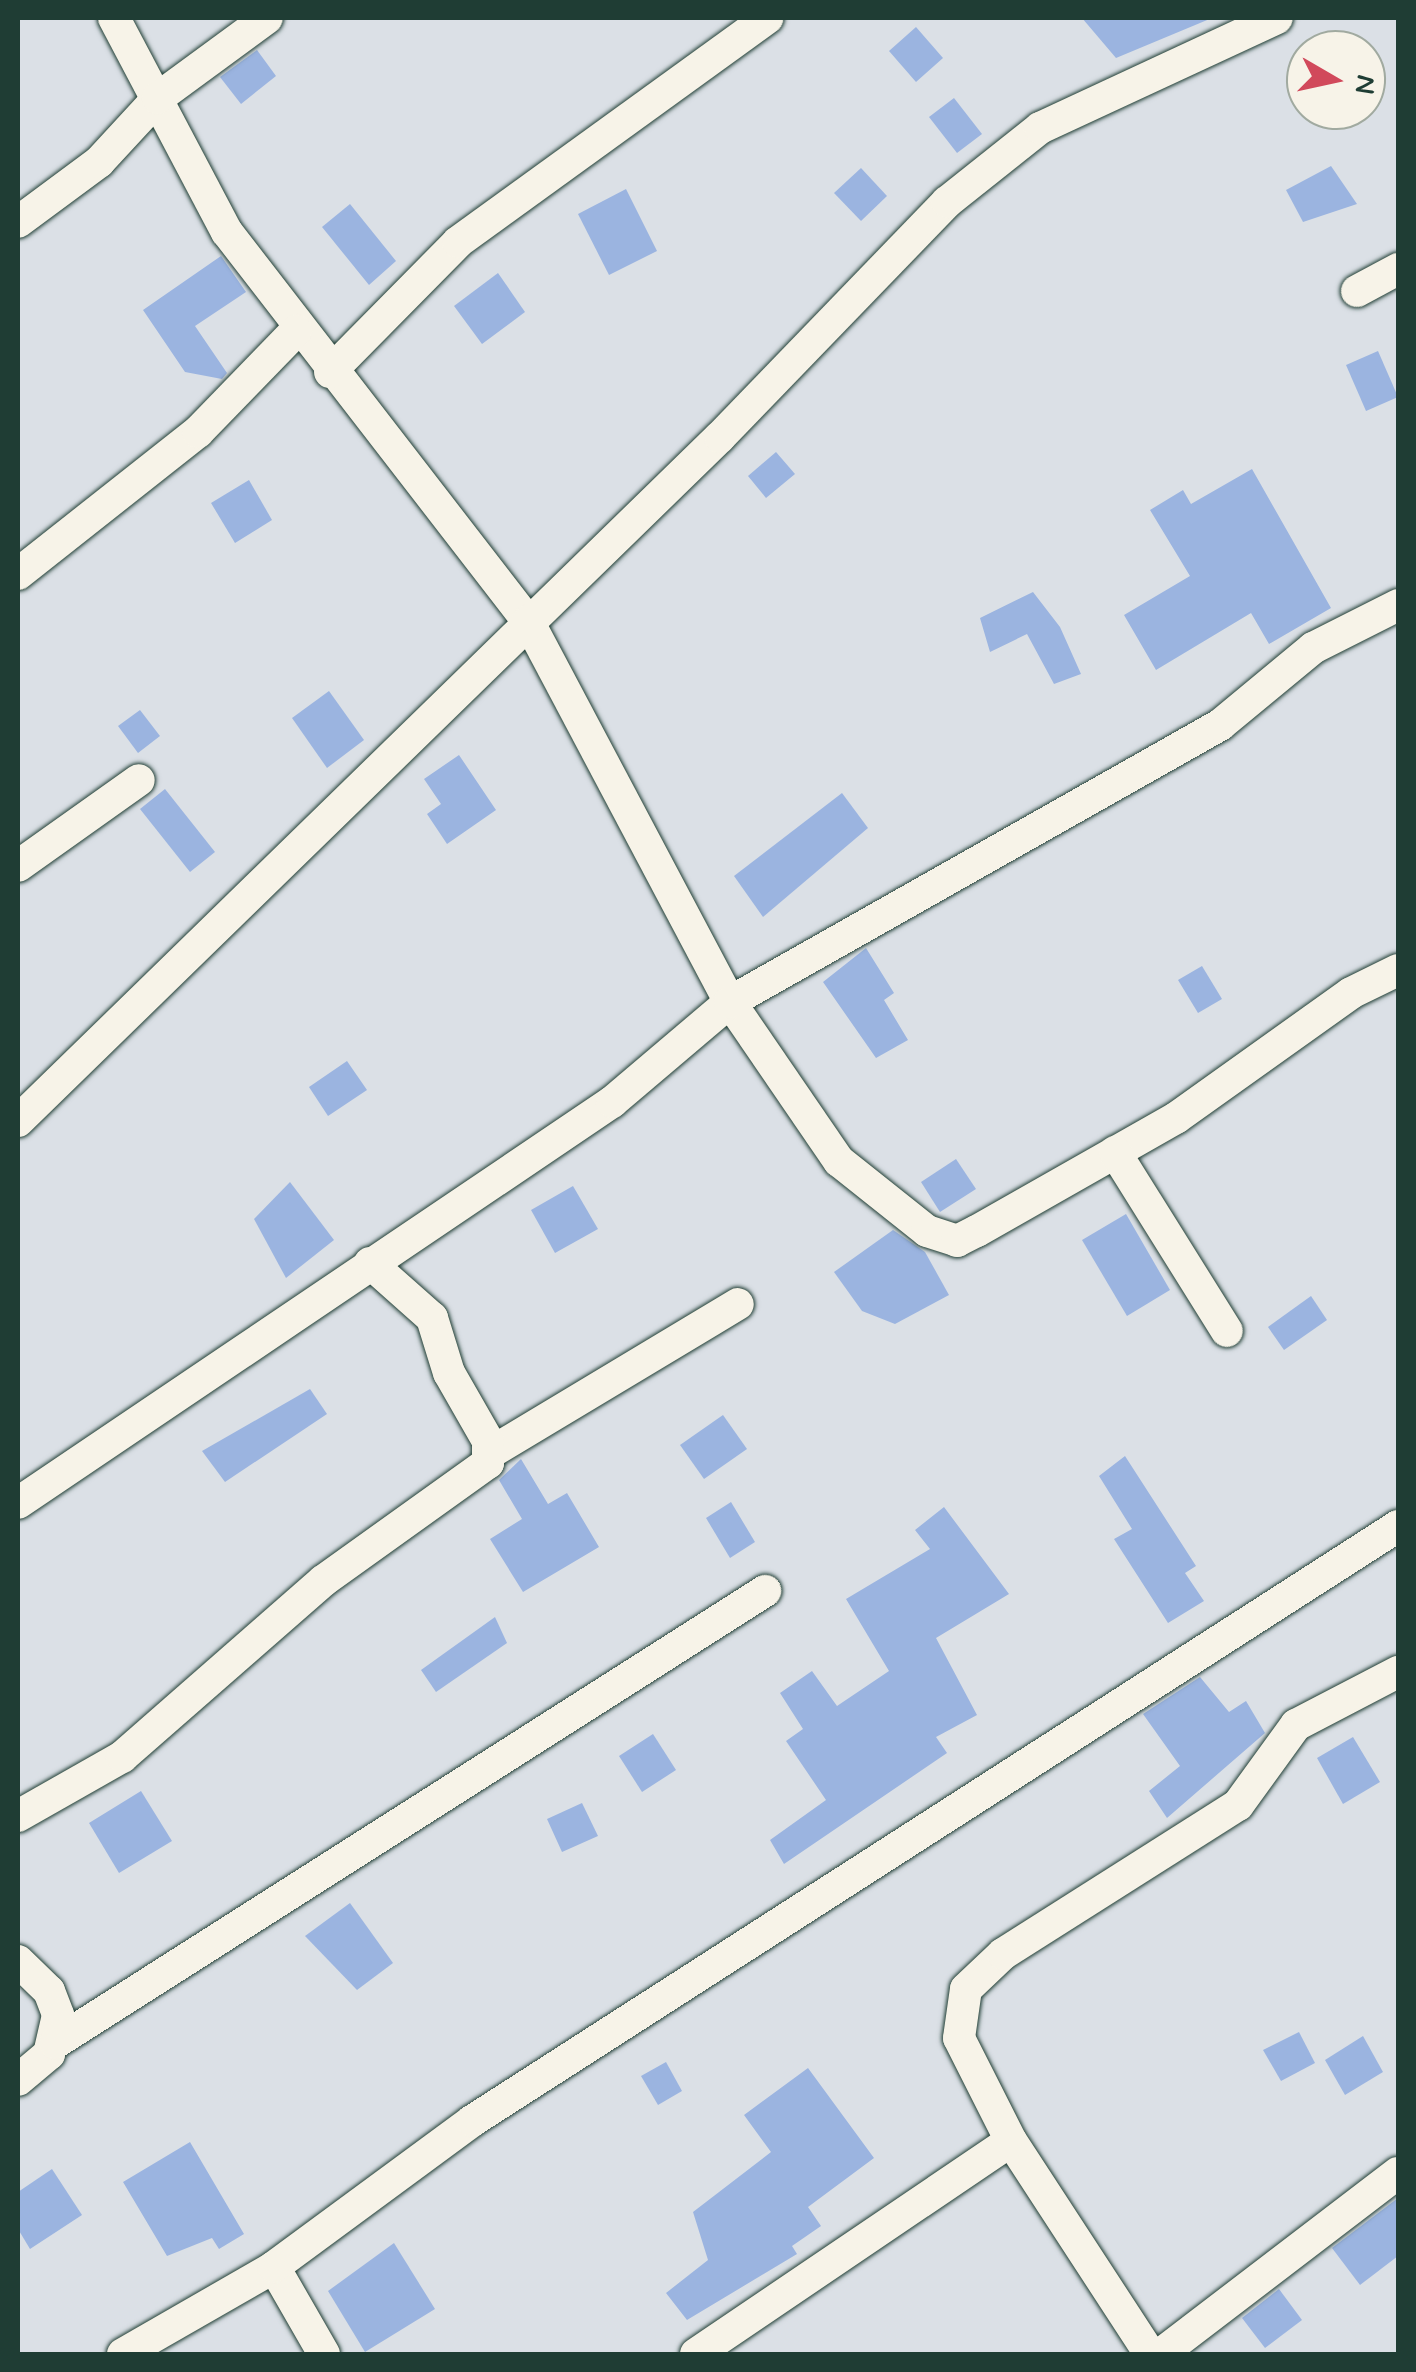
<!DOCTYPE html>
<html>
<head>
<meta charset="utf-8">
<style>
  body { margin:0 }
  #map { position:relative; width:1416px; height:2372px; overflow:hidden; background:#dbe0e6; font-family:Mynerve,sans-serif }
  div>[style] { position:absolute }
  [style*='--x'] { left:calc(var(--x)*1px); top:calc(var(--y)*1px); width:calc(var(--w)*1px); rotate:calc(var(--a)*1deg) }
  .building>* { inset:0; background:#9bb4e0 }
  .roads { filter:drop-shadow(0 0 2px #1f3d34) drop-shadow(0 0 2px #1f3d34) }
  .street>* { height:32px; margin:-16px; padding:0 16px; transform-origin:16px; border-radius:16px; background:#f7f3e8 }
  span { translate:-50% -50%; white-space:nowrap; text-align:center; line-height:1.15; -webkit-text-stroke:9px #f7f3e8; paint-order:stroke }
  .frame { position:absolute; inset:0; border:20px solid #1f3d34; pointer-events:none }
  .north { position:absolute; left:1286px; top:30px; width:100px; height:100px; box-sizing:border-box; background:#f7f3e8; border:2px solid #a1aaa0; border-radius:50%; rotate:99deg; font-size:28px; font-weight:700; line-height:40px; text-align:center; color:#1f3d34 }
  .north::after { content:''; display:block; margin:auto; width:35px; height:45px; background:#d1495b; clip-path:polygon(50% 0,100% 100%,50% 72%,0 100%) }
</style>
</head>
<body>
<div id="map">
  <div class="building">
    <i style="clip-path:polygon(1082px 18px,1212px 18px,1116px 58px)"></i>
    <i style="clip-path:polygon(916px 27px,943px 58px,916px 82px,889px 51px)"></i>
    <i style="clip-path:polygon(257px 50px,276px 76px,241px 104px,220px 77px)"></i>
    <i style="clip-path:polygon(954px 98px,982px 134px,957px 153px,929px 117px)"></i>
    <i style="clip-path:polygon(1331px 166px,1357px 204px,1303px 222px,1286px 190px)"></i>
    <i style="clip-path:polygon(861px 168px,887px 196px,861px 221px,834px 193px)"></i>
    <i style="clip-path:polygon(626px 189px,657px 251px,609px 275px,578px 214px)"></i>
    <i style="clip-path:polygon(350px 204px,396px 261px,369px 285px,322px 227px)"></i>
    <i style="clip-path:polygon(221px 256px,246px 292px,195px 326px,227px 373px,222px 379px,185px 372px,143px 310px)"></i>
    <i style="clip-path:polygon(498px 273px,525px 312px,482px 344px,454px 306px)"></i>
    <i style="clip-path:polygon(1378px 351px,1398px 397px,1366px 411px,1346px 365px)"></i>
    <i style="clip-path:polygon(776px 452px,795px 474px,766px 498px,748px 476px)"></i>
    <i style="clip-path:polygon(1252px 469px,1331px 608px,1269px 644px,1251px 613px,1156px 670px,1124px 615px,1190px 576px,1150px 510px,1183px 490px,1191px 504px)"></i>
    <i style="clip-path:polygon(249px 480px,272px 520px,235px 543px,211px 503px)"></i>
    <i style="clip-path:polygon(1033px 592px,1060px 627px,1081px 674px,1054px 684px,1027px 634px,990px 652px,980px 618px)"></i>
    <i style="clip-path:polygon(329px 691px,364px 740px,327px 768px,292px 718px)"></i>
    <i style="clip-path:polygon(140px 710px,160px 736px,138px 753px,118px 726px)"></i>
    <i style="clip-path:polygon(459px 755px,496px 810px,447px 844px,427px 814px,441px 804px,424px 779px)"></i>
    <i style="clip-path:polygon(165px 789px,215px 852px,190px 872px,140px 809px)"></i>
    <i style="clip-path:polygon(842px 793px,868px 828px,763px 917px,734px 876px)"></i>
    <i style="clip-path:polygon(866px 948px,894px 993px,884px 1000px,908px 1040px,876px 1058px,823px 982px)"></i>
    <i style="clip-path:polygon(1202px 966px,1222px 999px,1198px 1013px,1178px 980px)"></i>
    <i style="clip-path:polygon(347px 1061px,367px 1090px,328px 1116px,309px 1087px)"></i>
    <i style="clip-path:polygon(956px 1159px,976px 1189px,940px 1212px,921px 1182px)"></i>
    <i style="clip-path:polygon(290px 1182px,334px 1240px,286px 1278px,254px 1219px)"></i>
    <i style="clip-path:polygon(573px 1186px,598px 1229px,555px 1253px,531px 1210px)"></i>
    <i style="clip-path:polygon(1126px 1214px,1170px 1290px,1127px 1316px,1082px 1240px)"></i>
    <i style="clip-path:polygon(893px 1230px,925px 1252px,949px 1295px,895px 1324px,862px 1311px,834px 1272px)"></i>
    <i style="clip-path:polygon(1311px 1296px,1327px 1320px,1284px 1350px,1268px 1327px)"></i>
    <i style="clip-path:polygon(310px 1389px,327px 1414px,225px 1482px,202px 1451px)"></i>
    <i style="clip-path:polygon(723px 1415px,747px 1449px,704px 1479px,680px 1445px)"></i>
    <i style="clip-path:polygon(1125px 1456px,1196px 1566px,1185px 1573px,1204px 1601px,1168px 1623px,1114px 1539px,1132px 1529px,1099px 1476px)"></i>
    <i style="clip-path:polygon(521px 1459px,548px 1504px,567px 1493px,599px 1547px,523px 1592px,490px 1539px,522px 1519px,499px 1480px)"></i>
    <i style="clip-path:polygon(731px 1502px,755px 1542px,730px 1558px,706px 1518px)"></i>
    <i style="clip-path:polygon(944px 1507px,1009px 1594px,936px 1638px,977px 1715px,936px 1737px,947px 1753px,784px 1864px,770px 1840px,826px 1800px,786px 1741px,803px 1729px,780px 1693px,812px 1671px,837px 1706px,889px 1671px,846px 1599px,930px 1549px,915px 1530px)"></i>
    <i style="clip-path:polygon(495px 1617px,507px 1643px,436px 1692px,421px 1670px)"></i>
    <i style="clip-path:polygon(1200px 1677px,1229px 1712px,1246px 1701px,1265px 1733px,1167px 1818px,1149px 1791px,1180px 1766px,1143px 1714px)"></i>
    <i style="clip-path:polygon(653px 1734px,676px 1770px,642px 1792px,619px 1756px)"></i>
    <i style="clip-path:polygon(1353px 1737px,1380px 1782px,1343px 1804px,1317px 1758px)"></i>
    <i style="clip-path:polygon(141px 1791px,172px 1841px,119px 1873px,89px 1823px)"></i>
    <i style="clip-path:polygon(582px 1803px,598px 1836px,562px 1852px,547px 1819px)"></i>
    <i style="clip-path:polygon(350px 1903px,393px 1963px,357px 1990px,305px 1936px)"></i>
    <i style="clip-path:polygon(1299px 2032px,1315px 2063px,1281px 2081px,1263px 2050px)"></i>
    <i style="clip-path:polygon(1363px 2036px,1383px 2072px,1345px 2095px,1325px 2060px)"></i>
    <i style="clip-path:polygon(666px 2062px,682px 2091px,658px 2105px,641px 2076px)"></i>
    <i style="clip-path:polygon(808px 2068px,874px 2158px,808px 2207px,821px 2226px,792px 2246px,797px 2254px,687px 2320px,666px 2293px,708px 2260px,693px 2212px,771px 2152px,744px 2115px)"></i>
    <i style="clip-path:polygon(190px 2142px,244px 2234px,219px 2249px,212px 2238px,167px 2256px,123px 2182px)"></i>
    <i style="clip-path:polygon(52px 2169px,82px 2215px,30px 2249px,18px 2229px,18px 2192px)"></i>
    <i style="clip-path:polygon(1398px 2198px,1398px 2256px,1360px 2285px,1332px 2248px)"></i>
    <i style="clip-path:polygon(394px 2243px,435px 2309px,365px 2352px,328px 2291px)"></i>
    <i style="clip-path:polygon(1279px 2289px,1302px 2320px,1265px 2348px,1242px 2318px)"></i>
  </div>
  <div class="roads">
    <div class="street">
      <i style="--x:114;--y:18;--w:242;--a:62.2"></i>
      <i style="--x:227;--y:232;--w:492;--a:52.3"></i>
      <i style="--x:528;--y:621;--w:431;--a:62.1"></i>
      <i style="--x:730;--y:1002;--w:193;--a:55.6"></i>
      <i style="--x:839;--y:1161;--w:112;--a:38.5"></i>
      <i style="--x:927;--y:1231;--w:32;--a:18"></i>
      <i style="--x:957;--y:1241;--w:22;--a:-27"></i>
      <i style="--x:977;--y:1231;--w:229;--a:-29.6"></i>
      <i style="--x:1176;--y:1118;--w:215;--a:-35.5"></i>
      <i style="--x:1351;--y:993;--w:52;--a:-26.1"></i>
      <i style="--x:18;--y:222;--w:101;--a:-36.5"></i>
      <i style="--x:99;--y:162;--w:87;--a:-47.3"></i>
      <i style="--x:158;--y:98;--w:135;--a:-36.3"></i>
      <i style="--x:1357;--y:291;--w:47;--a:-28.2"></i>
      <i style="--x:330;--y:372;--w:182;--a:-45.4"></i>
      <i style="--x:458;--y:242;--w:382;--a:-35.9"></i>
      <i style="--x:18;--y:574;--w:229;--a:-38.3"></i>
      <i style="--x:198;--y:432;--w:141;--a:-45.9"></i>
      <i style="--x:18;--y:866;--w:148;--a:-35.4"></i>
      <i style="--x:18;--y:1121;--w:980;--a:-44.26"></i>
      <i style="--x:720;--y:437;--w:327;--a:-46"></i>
      <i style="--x:947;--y:202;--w:119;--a:-38.5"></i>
      <i style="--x:1040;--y:128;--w:261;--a:-24.9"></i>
      <i style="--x:1115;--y:1152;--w:211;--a:58"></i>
      <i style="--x:490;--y:1453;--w:289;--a:-31"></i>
      <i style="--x:18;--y:1503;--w:717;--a:-34.02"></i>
      <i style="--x:612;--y:1102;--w:155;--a:-40.3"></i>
      <i style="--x:730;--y:1002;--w:563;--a:-29.48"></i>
      <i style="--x:1220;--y:725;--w:121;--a:-39.6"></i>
      <i style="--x:1313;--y:648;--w:95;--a:-26.8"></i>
      <i style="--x:18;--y:1816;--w:120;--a:-29.6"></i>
      <i style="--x:122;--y:1757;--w:267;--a:-41.2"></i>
      <i style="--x:323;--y:1581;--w:203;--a:-35.6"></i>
      <i style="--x:488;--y:1463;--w:22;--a:-90"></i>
      <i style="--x:488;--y:1441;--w:78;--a:-119.8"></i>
      <i style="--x:449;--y:1373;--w:58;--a:-107.2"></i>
      <i style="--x:432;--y:1318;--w:83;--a:-138.4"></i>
      <i style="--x:18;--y:1961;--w:43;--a:44.1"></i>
      <i style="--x:49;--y:1991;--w:26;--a:69"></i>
      <i style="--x:58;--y:2015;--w:40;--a:103"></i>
      <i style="--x:49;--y:2054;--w:40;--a:140"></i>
      <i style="--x:55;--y:2043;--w:842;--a:-32.48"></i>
      <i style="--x:274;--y:2267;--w:100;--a:60.1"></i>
      <i style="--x:123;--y:2354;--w:174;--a:-29.9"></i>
      <i style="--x:274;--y:2267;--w:246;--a:-36.4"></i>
      <i style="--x:472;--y:2121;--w:1101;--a:-32.72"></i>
      <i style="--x:696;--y:2354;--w:380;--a:-34.1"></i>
      <i style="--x:1150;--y:2354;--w:254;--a:-123.1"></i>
      <i style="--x:1011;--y:2141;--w:115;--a:-116.8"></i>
      <i style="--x:959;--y:2038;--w:49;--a:-81.9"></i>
      <i style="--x:966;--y:1989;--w:51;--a:-43.4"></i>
      <i style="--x:1003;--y:1954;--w:278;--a:-32.4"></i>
      <i style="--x:1238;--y:1805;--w:99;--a:-54.1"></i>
      <i style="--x:1296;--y:1725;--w:115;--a:-27.5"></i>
      <i style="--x:1161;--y:2354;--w:298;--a:-37.4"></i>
    </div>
  </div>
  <div class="frame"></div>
  <div class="north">N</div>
</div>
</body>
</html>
